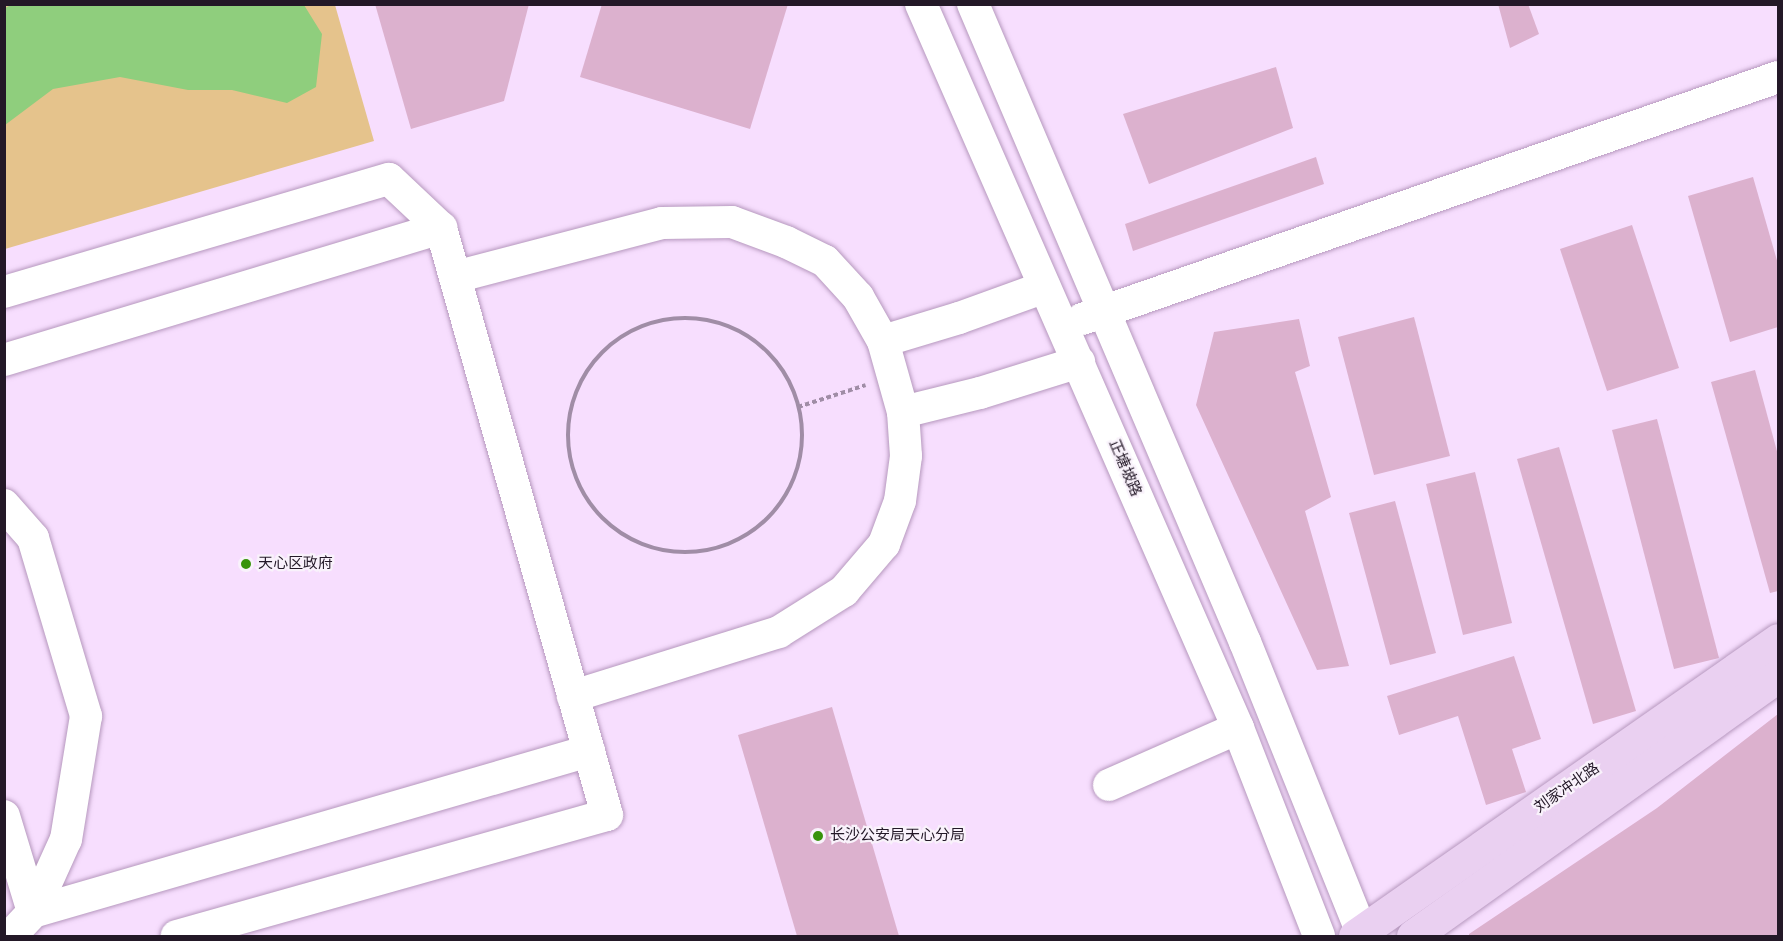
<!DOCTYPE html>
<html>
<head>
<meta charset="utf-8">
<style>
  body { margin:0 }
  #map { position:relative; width:1783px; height:941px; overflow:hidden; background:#f7defe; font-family:Rubik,"Noto Sans SC",sans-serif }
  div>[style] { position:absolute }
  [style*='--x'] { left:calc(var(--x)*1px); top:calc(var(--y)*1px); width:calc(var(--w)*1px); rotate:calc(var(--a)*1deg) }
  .green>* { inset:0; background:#e5c38c }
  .water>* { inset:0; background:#8fce7d }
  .building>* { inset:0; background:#dcb1ce }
  .path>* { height:4px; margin-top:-2px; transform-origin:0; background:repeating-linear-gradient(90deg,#a08da6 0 4.5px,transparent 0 7.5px) }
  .path>.ring { margin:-2px; padding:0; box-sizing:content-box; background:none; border:4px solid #a08da6; border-radius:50% }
  .roads { filter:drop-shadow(0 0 2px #b698be) drop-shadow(0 0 2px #b698be) }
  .minor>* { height:32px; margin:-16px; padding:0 16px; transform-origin:16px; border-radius:16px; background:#fff }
  .major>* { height:33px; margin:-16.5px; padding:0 16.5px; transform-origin:16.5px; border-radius:16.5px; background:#ead0f1 }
  .dots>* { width:16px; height:16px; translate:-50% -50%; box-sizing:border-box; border:3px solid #f9f2fb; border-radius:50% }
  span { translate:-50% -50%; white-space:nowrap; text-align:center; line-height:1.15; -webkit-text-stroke:4.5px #f9f2fb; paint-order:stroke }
  .street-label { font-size:15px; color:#231827 }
  .poi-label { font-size:15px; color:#231827 }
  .left { translate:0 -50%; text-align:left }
  .frame { position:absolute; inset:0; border:6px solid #231827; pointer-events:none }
</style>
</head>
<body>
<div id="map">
  <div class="green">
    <i style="clip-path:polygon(5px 5px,335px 5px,374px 141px,5px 249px)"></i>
  </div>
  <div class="water">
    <i style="clip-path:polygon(11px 5px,304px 5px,322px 34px,316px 87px,287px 103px,232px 90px,188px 90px,120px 77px,53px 89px,5px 125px,5px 8px)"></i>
  </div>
  <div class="building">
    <i style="clip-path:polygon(375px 4px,529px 4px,504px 101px,411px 129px)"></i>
    <i style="clip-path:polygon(602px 4px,788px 4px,750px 129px,580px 77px)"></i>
    <i style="clip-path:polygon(1498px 4px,1528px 4px,1539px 34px,1510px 48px)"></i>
    <i style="clip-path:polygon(1276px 67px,1293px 128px,1149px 184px,1123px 114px)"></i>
    <i style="clip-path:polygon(1316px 157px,1324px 184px,1133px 251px,1125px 224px)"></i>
    <i style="clip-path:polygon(1753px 177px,1778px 264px,1778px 327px,1730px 342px,1688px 196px)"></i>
    <i style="clip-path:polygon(1632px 225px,1679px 368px,1607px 391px,1560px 249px)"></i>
    <i style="clip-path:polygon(1414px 317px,1450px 456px,1374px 475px,1338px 337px)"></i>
    <i style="clip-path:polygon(1299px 319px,1310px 366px,1295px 372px,1331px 497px,1305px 511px,1349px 666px,1317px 670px,1196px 405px,1214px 332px)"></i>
    <i style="clip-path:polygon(1755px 370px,1778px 455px,1778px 591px,1770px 593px,1711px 382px)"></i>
    <i style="clip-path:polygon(1657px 419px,1719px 658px,1674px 669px,1612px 430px)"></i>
    <i style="clip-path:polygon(1559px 447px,1636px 711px,1593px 724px,1517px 459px)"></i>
    <i style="clip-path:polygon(1475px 472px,1512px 623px,1463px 635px,1426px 484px)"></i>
    <i style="clip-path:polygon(1395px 501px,1436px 653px,1390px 665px,1349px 513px)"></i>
    <i style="clip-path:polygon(1514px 656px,1541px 739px,1512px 749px,1526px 792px,1486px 805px,1458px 716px,1399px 735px,1387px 696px)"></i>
    <i style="clip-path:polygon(832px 707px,899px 936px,797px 936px,738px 735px)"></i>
    <i style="clip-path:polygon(1778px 714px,1778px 936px,1469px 936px,1469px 934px,1657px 808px)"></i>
  </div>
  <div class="path">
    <i class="ring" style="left:568px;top:318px;width:230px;height:230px"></i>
    <i style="--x:798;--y:407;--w:71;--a:-17.9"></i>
  </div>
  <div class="roads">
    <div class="minor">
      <i style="--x:921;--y:4;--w:790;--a:66.35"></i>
      <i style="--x:1238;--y:728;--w:223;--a:68.7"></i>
      <i style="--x:973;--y:4;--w:694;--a:66.91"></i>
      <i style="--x:1245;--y:642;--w:317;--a:68.1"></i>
      <i style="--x:455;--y:277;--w:214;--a:-14.6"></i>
      <i style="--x:662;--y:223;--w:70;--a:-0.8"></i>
      <i style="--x:732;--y:222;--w:58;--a:20.3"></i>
      <i style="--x:786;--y:242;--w:43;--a:26"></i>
      <i style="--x:825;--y:261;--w:49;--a:47.5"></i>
      <i style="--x:858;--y:297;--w:51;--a:60.4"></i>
      <i style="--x:883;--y:341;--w:74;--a:74.3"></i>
      <i style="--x:903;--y:412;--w:44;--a:86.1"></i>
      <i style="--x:906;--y:456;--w:45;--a:97.6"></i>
      <i style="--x:900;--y:501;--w:46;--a:110.4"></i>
      <i style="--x:884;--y:544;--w:62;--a:130.4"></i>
      <i style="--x:844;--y:591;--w:77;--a:147.8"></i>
      <i style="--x:779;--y:632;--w:216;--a:162.7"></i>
      <i style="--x:4;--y:292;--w:401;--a:-16.4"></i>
      <i style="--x:389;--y:179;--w:71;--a:43.3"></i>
      <i style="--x:441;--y:228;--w:610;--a:74.21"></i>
      <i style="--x:607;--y:815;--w:447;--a:164.3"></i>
      <i style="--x:1082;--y:319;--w:737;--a:-19.17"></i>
      <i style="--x:883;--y:341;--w:79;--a:-16.8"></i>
      <i style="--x:959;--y:318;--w:91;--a:-19.8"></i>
      <i style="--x:4;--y:360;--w:457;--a:-16.8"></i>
      <i style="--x:903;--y:412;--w:79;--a:-13.9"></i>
      <i style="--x:980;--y:393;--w:104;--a:-17.4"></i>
      <i style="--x:4;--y:505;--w:44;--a:48.7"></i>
      <i style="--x:33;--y:538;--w:186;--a:73.4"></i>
      <i style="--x:86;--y:716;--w:125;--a:99.2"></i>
      <i style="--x:66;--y:839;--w:80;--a:114.3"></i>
      <i style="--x:33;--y:912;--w:579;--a:-16.15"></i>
      <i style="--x:1109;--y:785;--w:141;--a:-23.8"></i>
      <i style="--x:4;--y:816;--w:100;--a:73.2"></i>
      <i style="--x:33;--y:912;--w:33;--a:133"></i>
    </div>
    <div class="major">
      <i style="--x:1355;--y:936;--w:516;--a:-34.98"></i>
      <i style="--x:1413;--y:936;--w:448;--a:-35.5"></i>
    </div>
  </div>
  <div class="dots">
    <i style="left:246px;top:564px;background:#38930b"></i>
    <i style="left:818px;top:836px;background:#38930b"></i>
  </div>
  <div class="street-label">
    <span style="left:1125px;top:468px;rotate:67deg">正塘坡路</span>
    <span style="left:1567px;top:788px;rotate:-35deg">刘家冲北路</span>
  </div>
  <div class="poi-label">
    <span class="left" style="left:258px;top:564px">天心区政府</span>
    <span class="left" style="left:830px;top:836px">长沙公安局天心分局</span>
  </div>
  <div class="frame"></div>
</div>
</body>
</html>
